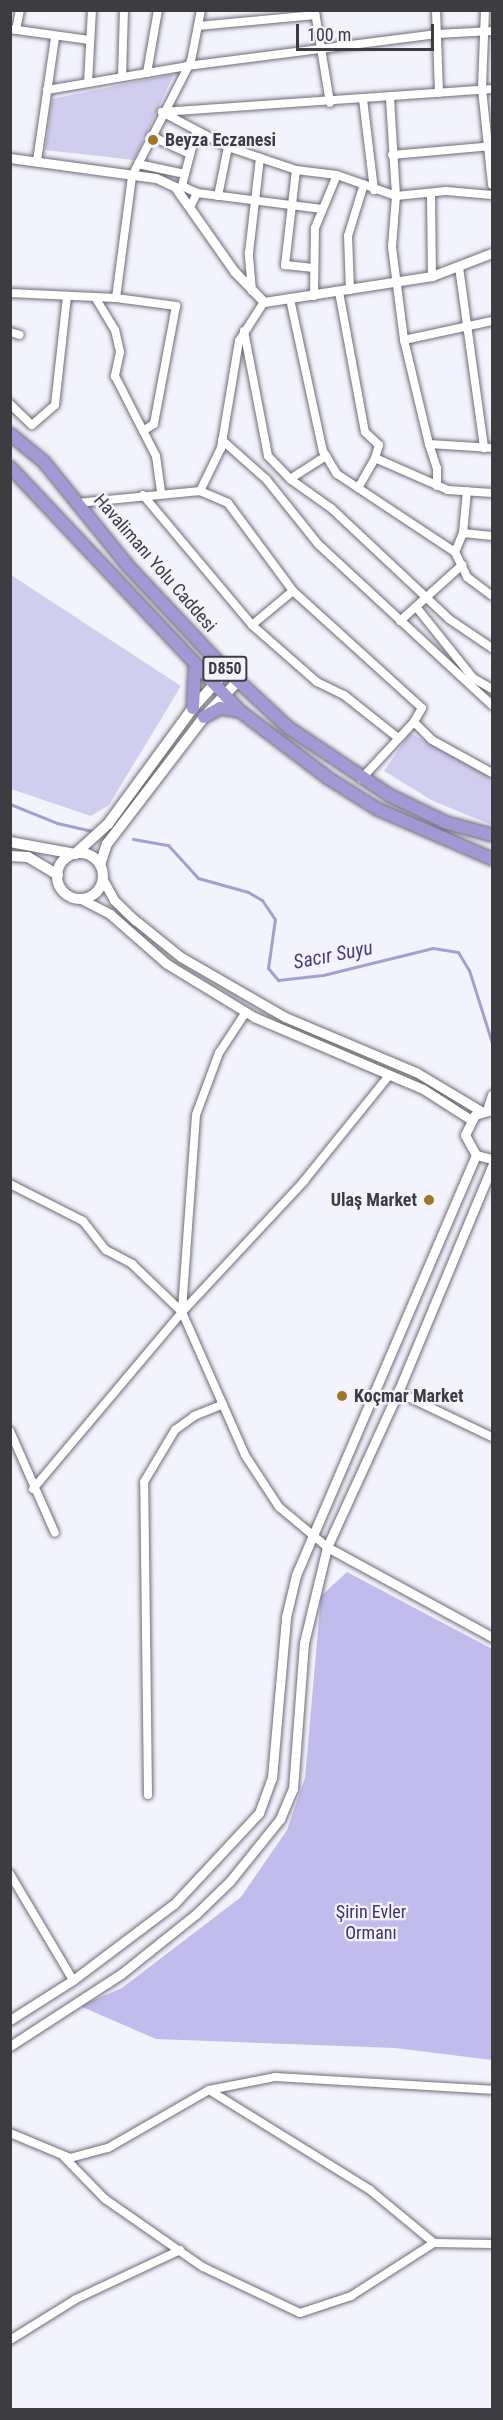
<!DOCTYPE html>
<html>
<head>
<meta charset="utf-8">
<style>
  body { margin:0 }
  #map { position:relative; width:503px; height:2420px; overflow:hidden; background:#f3f3fe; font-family:"Roboto Condensed",sans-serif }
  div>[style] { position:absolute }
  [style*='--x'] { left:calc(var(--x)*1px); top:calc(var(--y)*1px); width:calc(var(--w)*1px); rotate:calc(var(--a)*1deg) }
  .green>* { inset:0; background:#d1cdef }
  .forest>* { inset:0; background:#c1bceb }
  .stream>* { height:3px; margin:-1.5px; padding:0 1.5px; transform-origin:1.5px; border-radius:1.5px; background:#a59fcd }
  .roads { filter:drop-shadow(0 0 2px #6d6c76) drop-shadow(0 0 2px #6d6c76) }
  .minor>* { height:8px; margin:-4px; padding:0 4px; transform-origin:4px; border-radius:4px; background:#fff }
  .tertiary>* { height:9px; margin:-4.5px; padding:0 4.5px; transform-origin:4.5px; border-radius:4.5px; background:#fff }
  .secondary>* { height:10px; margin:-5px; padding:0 5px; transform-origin:5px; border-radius:5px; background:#fff }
  .secondary>.ring { margin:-5px; padding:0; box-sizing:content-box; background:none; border:10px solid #fff; border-radius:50% }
  .trunk>* { height:12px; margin:-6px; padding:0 6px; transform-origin:6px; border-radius:6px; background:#a298d4 }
  .dots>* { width:16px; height:16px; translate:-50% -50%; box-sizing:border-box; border:3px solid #f3f3fe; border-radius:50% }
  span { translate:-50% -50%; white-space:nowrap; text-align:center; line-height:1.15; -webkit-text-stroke:4.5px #f3f3fe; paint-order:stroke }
  .shield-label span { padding:2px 4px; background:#f3f3fe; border:2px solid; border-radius:4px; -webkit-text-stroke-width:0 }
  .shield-label { font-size:16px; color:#3d3c41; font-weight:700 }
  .poi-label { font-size:18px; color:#3d3c41; font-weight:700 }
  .left { translate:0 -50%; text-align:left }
  .right { translate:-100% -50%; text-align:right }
  .street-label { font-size:18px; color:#3d3c41 }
  .park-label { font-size:18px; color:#3e326c }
  .water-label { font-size:20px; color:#493e79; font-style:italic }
  .frame { position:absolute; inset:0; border:12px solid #3d3c41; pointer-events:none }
  .scale { position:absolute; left:296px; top:24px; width:138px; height:27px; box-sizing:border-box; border:3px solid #3d3c41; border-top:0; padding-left:8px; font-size:18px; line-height:21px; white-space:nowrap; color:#3d3c41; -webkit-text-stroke:4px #f3f3fe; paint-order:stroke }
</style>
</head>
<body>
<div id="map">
  <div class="green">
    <i style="clip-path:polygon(174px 74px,134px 160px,45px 150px,52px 99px)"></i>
    <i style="clip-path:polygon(11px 575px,181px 686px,109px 805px,91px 816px,11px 789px)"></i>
    <i style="clip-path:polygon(410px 733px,492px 778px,492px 825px,433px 801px,384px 771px)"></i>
  </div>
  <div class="forest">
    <i style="clip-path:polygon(347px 1572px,492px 1649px,492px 2060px,395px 2048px,156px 2039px,80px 2006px,122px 1988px,241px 1897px,287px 1830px,305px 1778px,321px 1596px)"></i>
  </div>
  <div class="stream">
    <i style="--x:10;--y:804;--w:51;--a:22"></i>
    <i style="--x:57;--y:823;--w:37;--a:13"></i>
    <i style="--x:133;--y:839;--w:36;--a:10"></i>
    <i style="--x:168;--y:845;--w:45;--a:47.7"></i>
    <i style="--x:198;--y:878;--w:52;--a:15.6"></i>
    <i style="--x:248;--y:892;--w:16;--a:30"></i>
    <i style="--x:262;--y:900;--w:23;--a:56"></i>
    <i style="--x:275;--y:919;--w:49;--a:98.1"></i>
    <i style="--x:268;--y:968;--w:16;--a:50"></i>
    <i style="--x:278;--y:980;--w:45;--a:-6.3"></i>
    <i style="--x:323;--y:975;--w:113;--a:-13.8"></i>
    <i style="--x:433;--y:948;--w:25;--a:9"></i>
    <i style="--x:458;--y:952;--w:21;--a:59"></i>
    <i style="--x:469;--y:970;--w:77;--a:72.5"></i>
  </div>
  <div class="roads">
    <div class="minor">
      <i style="--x:436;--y:10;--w:83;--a:87.9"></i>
      <i style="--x:485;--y:10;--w:79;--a:92.2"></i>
      <i style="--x:482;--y:89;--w:96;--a:84"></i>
      <i style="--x:315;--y:12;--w:92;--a:80.6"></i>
      <i style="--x:198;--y:26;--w:118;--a:-5.4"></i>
      <i style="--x:10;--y:29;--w:80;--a:7.9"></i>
      <i style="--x:16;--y:30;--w:20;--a:-79"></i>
      <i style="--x:147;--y:73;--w:64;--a:-80.1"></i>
      <i style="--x:122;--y:77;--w:67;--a:-88.3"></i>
      <i style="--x:88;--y:83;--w:73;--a:-86.9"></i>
      <i style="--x:492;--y:89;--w:331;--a:176"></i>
      <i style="--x:162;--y:112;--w:75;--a:27.9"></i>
      <i style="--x:228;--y:147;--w:72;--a:18.7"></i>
      <i style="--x:296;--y:170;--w:41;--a:7"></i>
      <i style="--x:337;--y:175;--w:63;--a:19.6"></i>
      <i style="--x:396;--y:196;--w:50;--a:-5.7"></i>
      <i style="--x:446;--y:191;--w:46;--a:5"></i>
      <i style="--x:47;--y:90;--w:142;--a:-9.7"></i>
      <i style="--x:187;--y:66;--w:252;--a:-7.3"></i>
      <i style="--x:437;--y:34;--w:55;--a:-3.1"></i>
      <i style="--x:390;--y:98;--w:98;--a:86.5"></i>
      <i style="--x:396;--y:196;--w:51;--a:94.5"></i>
      <i style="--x:392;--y:247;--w:94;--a:82.6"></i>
      <i style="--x:404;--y:340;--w:107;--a:76.5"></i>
      <i style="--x:429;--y:444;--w:63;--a:3.6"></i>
      <i style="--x:363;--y:99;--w:92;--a:83.1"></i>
      <i style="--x:151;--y:136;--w:43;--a:24.8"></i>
      <i style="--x:392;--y:155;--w:100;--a:-5.1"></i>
      <i style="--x:37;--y:161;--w:124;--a:-81.7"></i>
      <i style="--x:138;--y:164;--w:48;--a:12"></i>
      <i style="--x:185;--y:174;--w:43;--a:-75.3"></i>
      <i style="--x:296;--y:170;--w:96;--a:96.6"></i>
      <i style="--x:285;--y:265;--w:29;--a:6"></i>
      <i style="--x:185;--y:174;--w:12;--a:104"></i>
      <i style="--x:182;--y:186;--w:17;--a:25"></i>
      <i style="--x:431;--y:195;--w:81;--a:89.3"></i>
      <i style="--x:218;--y:196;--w:50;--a:-78.5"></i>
      <i style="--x:190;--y:207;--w:16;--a:-63"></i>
      <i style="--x:197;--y:193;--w:126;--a:7.3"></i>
      <i style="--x:459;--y:267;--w:183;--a:82.1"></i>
      <i style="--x:350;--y:290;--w:54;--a:-92.1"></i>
      <i style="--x:348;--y:236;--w:54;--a:-72.9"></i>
      <i style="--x:252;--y:291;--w:38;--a:-95"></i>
      <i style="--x:249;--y:253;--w:96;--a:-83.4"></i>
      <i style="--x:339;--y:292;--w:142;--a:79.5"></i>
      <i style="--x:365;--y:432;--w:19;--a:43"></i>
      <i style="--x:379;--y:445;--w:14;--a:107"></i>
      <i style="--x:10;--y:293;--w:106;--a:2.7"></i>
      <i style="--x:116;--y:298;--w:61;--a:7.6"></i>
      <i style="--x:176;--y:306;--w:120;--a:100.6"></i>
      <i style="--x:154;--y:424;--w:13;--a:148"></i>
      <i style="--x:314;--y:296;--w:68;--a:-89.2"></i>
      <i style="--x:315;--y:228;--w:57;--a:-67.5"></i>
      <i style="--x:95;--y:297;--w:39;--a:59"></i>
      <i style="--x:115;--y:330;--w:23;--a:77"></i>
      <i style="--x:120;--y:352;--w:25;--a:102"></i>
      <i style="--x:115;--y:376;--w:90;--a:62.9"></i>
      <i style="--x:156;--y:456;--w:37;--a:82"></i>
      <i style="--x:116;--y:298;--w:123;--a:-82.5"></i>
      <i style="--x:132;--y:176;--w:129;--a:-62.8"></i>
      <i style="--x:191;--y:61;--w:52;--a:-78.9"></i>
      <i style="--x:290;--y:299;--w:156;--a:77.8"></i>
      <i style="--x:323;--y:451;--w:27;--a:59"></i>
      <i style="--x:337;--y:474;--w:141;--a:33.5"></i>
      <i style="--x:455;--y:552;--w:28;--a:64"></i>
      <i style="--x:467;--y:577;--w:31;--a:37"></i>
      <i style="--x:264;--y:302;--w:46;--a:122.7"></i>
      <i style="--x:239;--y:341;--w:109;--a:99.5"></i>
      <i style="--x:221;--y:448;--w:48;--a:116"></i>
      <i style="--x:200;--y:491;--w:30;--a:23"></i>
      <i style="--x:228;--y:503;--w:109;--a:53.5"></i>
      <i style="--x:293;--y:591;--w:174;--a:42.2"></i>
      <i style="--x:422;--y:708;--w:16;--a:120"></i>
      <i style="--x:244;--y:331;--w:127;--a:79.1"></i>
      <i style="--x:268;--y:456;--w:32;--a:46"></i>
      <i style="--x:290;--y:479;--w:50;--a:35.3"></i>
      <i style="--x:331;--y:508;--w:162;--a:43.2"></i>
      <i style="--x:449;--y:619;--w:52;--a:34"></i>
      <i style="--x:10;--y:332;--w:10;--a:17"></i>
      <i style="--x:404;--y:340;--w:90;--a:-12.2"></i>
      <i style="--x:10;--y:404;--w:30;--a:44"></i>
      <i style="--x:32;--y:425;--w:30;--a:-41"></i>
      <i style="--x:55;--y:405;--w:110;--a:-83.7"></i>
      <i style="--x:222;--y:440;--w:59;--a:41.6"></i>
      <i style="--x:266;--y:479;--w:83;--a:51.3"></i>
      <i style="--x:318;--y:544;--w:237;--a:42.8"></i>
      <i style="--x:429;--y:444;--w:25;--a:72"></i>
      <i style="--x:437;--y:468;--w:18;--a:90"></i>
      <i style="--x:290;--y:479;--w:43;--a:-32.6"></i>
      <i style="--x:358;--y:488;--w:34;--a:-60"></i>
      <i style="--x:375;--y:458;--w:80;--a:23.7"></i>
      <i style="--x:448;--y:490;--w:44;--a:3.9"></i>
      <i style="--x:143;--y:495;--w:170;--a:50"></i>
      <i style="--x:252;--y:625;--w:86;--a:41.2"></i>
      <i style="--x:317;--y:682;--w:30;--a:26"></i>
      <i style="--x:344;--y:695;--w:69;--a:38.5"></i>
      <i style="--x:77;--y:503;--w:124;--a:-5.6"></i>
      <i style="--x:463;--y:533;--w:29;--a:6"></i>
      <i style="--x:455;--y:552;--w:21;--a:-67"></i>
      <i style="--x:463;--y:533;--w:42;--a:-84.6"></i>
      <i style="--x:417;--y:608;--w:90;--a:51.3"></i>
      <i style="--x:473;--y:678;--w:22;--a:30"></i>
      <i style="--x:400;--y:621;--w:84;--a:-42.1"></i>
      <i style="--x:252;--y:625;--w:53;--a:-39.7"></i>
      <i style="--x:361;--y:779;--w:78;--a:-47.1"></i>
      <i style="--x:414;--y:722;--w:25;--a:45"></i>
      <i style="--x:432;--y:740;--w:68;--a:28.8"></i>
      <i style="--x:246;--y:1012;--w:49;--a:123.4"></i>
      <i style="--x:219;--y:1053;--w:66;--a:110.4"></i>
      <i style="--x:196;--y:1115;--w:197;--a:94.1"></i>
      <i style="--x:182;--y:1312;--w:156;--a:66.2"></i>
      <i style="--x:245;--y:1455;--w:62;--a:56.8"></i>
      <i style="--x:279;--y:1507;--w:62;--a:39.8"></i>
      <i style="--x:10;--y:1184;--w:82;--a:26.9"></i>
      <i style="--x:83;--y:1221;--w:37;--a:52"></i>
      <i style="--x:106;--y:1250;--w:30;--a:28"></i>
      <i style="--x:132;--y:1264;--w:69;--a:43.8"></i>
      <i style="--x:398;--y:1392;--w:104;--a:25.6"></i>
      <i style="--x:10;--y:1431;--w:111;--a:66.2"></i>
      <i style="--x:33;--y:1489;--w:231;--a:-49.9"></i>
      <i style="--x:182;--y:1312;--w:179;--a:-47"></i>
      <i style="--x:304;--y:1181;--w:134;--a:-51.1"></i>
      <i style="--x:148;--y:1795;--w:313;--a:-90.7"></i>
      <i style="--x:144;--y:1482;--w:61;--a:-59.2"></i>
      <i style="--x:175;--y:1430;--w:24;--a:-36"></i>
      <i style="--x:194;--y:1416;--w:31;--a:-22"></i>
      <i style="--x:10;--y:1874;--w:123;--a:59.3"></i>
      <i style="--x:209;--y:2090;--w:190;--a:31.8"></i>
      <i style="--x:370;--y:2190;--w:83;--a:39.6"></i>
      <i style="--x:434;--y:2243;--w:58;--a:1"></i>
      <i style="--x:10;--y:2133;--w:65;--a:22.6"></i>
      <i style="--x:70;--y:2158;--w:39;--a:-15"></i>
      <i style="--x:108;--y:2148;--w:116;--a:-29.9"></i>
      <i style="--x:209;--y:2090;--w:67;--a:-11.1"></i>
      <i style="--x:275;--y:2077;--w:217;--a:3.4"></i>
      <i style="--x:64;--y:2157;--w:59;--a:45.7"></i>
      <i style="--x:105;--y:2199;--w:119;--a:34.8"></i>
      <i style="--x:203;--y:2267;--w:107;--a:25.4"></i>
      <i style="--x:300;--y:2313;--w:54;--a:-18.4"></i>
      <i style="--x:351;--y:2296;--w:98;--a:-32.6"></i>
      <i style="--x:10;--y:2340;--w:78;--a:-31.8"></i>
      <i style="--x:76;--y:2299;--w:115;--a:-25.2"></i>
    </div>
    <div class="tertiary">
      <i style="--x:10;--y:158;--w:147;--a:7.8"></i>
      <i style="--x:156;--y:178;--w:21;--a:25"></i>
      <i style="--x:175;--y:187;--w:103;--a:54.9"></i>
      <i style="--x:234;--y:271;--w:43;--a:45.9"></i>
      <i style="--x:264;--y:302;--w:170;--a:-8.8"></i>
      <i style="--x:432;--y:276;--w:64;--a:-21"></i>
      <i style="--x:103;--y:880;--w:23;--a:61"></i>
      <i style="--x:114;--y:900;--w:29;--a:44"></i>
      <i style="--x:135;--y:920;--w:59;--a:38.8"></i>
      <i style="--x:181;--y:957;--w:120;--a:30"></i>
      <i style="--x:285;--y:1017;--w:142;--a:22.8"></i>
      <i style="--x:416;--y:1072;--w:76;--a:31"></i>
      <i style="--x:81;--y:899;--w:33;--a:27"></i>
      <i style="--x:110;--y:914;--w:76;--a:41.3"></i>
      <i style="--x:167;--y:964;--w:102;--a:31.3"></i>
      <i style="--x:254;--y:1017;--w:184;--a:23.1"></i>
      <i style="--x:423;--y:1089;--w:56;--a:32.6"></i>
      <i style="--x:487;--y:1110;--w:16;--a:-72"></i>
      <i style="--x:492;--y:1110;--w:18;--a:164"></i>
      <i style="--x:475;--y:1115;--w:22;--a:117"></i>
      <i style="--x:465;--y:1135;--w:23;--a:61"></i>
      <i style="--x:476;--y:1155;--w:16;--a:14"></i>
      <i style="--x:327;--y:1547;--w:188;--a:28.6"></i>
      <i style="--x:10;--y:2020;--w:75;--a:-32.4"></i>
      <i style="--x:73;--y:1980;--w:126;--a:-37"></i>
      <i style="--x:174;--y:1904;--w:125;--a:-47"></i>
      <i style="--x:259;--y:1813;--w:37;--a:-70"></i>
      <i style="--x:272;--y:1778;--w:162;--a:-85"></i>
      <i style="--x:286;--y:1617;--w:43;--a:-76.6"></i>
      <i style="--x:296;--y:1575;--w:457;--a:-66.8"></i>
      <i style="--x:10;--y:2046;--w:132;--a:-33"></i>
      <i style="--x:121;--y:1974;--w:96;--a:-38.7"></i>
      <i style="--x:196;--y:1914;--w:47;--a:-44.1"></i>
      <i style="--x:230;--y:1881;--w:80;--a:-51.1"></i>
      <i style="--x:280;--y:1819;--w:33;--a:-67"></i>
      <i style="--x:293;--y:1789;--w:146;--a:-85.7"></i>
      <i style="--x:304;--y:1643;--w:99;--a:-76.5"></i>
      <i style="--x:327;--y:1547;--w:170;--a:-65.4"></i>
      <i style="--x:398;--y:1392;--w:245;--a:-67.4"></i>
    </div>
    <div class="secondary">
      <i style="--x:10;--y:842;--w:66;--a:10.5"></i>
      <i style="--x:75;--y:854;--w:45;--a:-42.3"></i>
      <i style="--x:108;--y:824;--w:144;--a:-53.8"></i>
      <i style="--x:193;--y:708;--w:51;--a:-48.2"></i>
      <i class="ring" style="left:57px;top:853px;width:36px;height:36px"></i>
      <i style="--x:10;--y:856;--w:18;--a:3"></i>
      <i style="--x:28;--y:857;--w:35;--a:31"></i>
      <i style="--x:100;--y:865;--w:22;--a:-72"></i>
      <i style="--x:107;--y:844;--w:160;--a:-52.6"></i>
      <i style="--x:204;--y:717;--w:50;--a:-46.6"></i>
    </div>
    <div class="trunk">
      <i style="--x:10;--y:434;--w:44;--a:39.5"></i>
      <i style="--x:44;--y:462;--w:135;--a:51"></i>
      <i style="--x:129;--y:567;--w:136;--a:46.8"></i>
      <i style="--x:222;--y:666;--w:91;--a:42.8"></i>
      <i style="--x:289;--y:728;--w:120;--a:33.8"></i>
      <i style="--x:389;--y:795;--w:64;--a:25.8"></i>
      <i style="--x:447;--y:823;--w:47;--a:14.9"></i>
      <i style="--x:10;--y:467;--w:337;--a:46.7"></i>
      <i style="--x:241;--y:712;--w:109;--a:37.2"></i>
      <i style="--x:328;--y:778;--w:58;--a:32.3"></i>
      <i style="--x:377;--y:809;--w:125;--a:23.5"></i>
      <i style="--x:193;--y:708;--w:42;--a:-87.3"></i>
      <i style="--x:204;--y:717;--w:18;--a:-29"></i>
      <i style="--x:220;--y:708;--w:19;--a:9"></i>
    </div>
  </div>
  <div class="dots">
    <i style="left:153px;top:140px;background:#a07625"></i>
    <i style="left:429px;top:1200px;background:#a07625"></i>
    <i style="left:342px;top:1396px;background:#a07625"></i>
  </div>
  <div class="shield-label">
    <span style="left:225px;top:669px">D850</span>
  </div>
  <div class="poi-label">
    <span class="left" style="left:165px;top:140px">Beyza Eczanesi</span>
    <span class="right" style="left:417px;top:1200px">Ulaş Market</span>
    <span class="left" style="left:354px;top:1396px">Koçmar Market</span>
  </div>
  <div class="street-label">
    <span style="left:155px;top:563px;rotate:49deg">Havalimanı Yolu Caddesi</span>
  </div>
  <div class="park-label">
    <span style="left:371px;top:1923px">Şirin Evler<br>Ormanı</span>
  </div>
  <div class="water-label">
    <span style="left:333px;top:955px;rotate:-11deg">Sacır Suyu</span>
  </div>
  <div class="frame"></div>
  <div class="scale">100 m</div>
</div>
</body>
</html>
